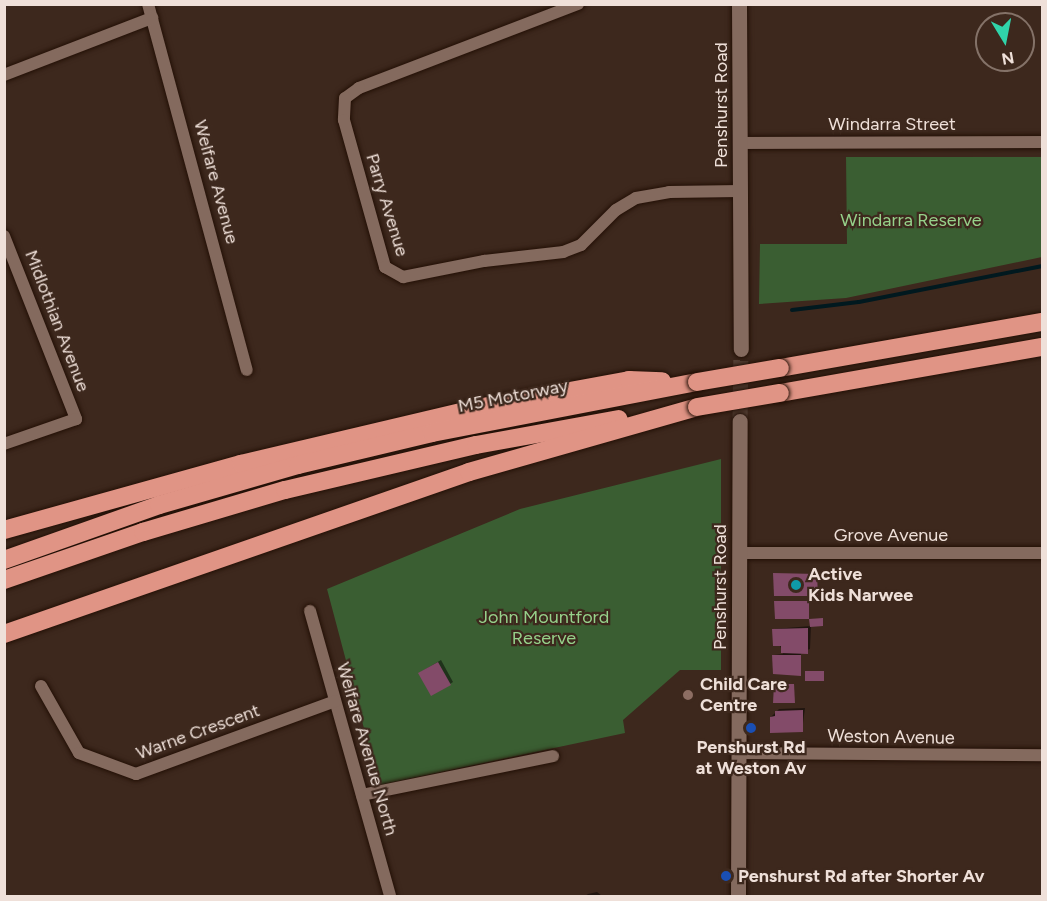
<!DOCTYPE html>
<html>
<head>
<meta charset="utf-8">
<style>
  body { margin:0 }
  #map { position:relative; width:1047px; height:901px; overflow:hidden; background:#3d281d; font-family:Figtree,sans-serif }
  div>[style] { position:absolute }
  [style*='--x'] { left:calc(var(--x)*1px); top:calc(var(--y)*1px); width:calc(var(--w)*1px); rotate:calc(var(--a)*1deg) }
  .green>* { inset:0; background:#3a5e32 }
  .shadow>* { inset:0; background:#0007 }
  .stream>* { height:4px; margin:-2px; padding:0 2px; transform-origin:2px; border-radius:2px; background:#01191f }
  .building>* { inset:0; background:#834b69 }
  .tertiary-tunnel>* { height:15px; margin-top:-7.5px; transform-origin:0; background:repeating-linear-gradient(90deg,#584439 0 15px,transparent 0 23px) }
  .roads { filter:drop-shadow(0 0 2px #231006) drop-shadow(0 0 2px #231006) }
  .minor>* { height:12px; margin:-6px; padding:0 6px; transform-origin:6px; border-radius:6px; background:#846a5e }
  .tertiary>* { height:15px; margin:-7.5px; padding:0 7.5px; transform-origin:7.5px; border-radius:7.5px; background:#846a5e }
  .motorway>* { height:18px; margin:-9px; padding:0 9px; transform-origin:9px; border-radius:9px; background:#e09485 }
  .bridges { filter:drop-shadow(0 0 2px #231006) drop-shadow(0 0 2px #231006) }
  .motorway-bridge>* { height:18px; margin:-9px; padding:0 9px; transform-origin:9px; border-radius:9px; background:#e09485 }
  .dots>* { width:16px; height:16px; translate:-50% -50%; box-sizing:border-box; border:3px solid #3d281d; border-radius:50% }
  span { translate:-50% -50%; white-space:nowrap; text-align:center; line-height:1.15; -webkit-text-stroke:4.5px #3d281d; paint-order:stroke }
  .street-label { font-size:18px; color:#efe0d9 }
  .park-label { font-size:18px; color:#96d18a }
  .poi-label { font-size:18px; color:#efe0d9; font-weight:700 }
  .left { translate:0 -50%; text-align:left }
  .frame { position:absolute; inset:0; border:6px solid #efe0d9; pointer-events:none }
  .north { position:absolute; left:975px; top:12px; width:60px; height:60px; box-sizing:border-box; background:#3d281d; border:2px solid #847268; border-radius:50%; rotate:170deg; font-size:16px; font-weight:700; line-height:24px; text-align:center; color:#efe0d9 }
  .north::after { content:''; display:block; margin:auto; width:21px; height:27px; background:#30d4aa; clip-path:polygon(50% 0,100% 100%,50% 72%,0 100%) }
</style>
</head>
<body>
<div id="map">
  <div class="green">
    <i style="clip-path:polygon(846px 157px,1042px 157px,1042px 257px,846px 298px,759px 304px,760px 244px,847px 244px)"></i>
    <i style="clip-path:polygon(721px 459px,721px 670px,680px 670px,623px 720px,625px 733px,379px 785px,327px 589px,520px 509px)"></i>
  </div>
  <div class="shadow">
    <i style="clip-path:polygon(811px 626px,810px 649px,801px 652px,800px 674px,774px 655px,783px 654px,774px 629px)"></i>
    <i style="clip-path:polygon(441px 660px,453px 682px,450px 684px,419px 673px)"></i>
    <i style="clip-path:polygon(805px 708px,802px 731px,771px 717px,779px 709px)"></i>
    <i style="clip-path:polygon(597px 892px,602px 896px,585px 896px,588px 894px)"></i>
  </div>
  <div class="stream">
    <i style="--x:792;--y:310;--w:67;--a:-6.8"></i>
    <i style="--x:859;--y:302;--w:187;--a:-11.1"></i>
  </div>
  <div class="building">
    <i style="clip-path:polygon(773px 573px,817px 574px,818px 596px,774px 596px)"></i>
    <i style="clip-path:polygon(774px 601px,809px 601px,809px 619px,823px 618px,823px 626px,810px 627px,809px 619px,775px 619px)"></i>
    <i style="clip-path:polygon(808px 628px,808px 654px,781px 653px,781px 646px,773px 646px,772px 629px)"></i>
    <i style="clip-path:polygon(772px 655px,801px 655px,801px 676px,773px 674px)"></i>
    <i style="clip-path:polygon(438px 662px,451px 685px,431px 696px,418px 673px)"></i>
    <i style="clip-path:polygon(805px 671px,824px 671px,824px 681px,805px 681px)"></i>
    <i style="clip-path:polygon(774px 684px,794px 684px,795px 703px,773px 703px)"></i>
    <i style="clip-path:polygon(803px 710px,803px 732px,770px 733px,770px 717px,775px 716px,775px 711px)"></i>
  </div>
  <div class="tertiary-tunnel">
    <i style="--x:740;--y:421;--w:72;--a:-89.2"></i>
  </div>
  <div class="roads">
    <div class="minor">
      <i style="--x:148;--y:4;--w:379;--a:74.9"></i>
      <i style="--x:578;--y:4;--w:235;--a:159"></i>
      <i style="--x:359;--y:88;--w:17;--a:144"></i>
      <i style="--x:345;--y:98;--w:22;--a:93"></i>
      <i style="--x:344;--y:120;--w:153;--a:74.4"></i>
      <i style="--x:385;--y:267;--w:21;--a:29"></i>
      <i style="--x:403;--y:277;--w:83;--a:-11.2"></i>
      <i style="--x:484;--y:261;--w:80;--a:-6.5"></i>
      <i style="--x:563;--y:252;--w:19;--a:-21"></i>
      <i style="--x:581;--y:245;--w:49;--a:-45"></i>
      <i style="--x:616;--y:210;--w:23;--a:-31"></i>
      <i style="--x:636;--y:198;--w:34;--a:-10"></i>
      <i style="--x:669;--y:192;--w:71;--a:-0.8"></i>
      <i style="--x:4;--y:75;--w:159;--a:-21.1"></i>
      <i style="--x:741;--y:143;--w:301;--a:-0.2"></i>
      <i style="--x:4;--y:236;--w:197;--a:68.5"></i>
      <i style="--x:76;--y:419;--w:76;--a:160.9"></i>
      <i style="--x:739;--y:553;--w:303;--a:0"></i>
      <i style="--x:310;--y:611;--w:296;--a:74.3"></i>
      <i style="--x:41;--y:686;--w:77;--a:60.4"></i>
      <i style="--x:79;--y:753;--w:61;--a:20.2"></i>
      <i style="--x:136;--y:774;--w:212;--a:-20.1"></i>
      <i style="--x:739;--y:753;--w:303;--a:0.4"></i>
      <i style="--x:362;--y:795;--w:195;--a:-11.5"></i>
    </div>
    <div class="tertiary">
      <i style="--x:739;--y:4;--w:345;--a:89.7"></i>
      <i style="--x:738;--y:896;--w:475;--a:-89.8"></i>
    </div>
    <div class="motorway">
      <i style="--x:780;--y:368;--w:266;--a:-10"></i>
      <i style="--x:780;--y:393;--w:266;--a:-10"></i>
      <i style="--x:4;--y:530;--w:246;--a:-15.6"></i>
      <i style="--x:241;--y:464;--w:243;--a:-13.3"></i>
      <i style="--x:477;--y:408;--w:155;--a:-10.4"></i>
      <i style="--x:629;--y:380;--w:33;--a:2"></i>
      <i style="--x:4;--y:560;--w:164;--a:-19.5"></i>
      <i style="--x:159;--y:505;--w:145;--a:-16.1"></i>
      <i style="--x:298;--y:465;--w:138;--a:-13.4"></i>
      <i style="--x:432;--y:433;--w:270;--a:-10.9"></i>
      <i style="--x:4;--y:580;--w:147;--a:-19.1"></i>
      <i style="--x:143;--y:532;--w:148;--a:-16.5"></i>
      <i style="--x:285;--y:490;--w:196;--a:-13.3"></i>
      <i style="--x:476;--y:445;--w:145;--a:-10.3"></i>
      <i style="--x:4;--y:634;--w:492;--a:-19.2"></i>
      <i style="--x:469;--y:472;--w:237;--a:-15.9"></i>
    </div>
  </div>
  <div class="bridges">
    <div class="motorway-bridge">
      <i style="--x:697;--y:382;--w:84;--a:-9.6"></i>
      <i style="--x:697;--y:407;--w:84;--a:-9.6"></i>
    </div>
  </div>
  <div class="dots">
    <i style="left:796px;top:585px;background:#0f9aa8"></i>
    <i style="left:688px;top:695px;background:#8d6e63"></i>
    <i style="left:751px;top:728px;background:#1a4fb4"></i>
    <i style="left:726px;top:876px;background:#1a4fb4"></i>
  </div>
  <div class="street-label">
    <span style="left:721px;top:105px;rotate:-90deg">Penshurst Road</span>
    <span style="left:892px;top:124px">Windarra Street</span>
    <span style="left:216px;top:182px;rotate:75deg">Welfare Avenue</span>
    <span style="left:387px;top:205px;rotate:73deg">Parry Avenue</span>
    <span style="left:57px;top:321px;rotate:69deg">Midlothian Avenue</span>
    <span style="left:513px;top:396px;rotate:-11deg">M5 Motorway</span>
    <span style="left:891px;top:535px">Grove Avenue</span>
    <span style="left:720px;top:587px;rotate:-90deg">Penshurst Road</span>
    <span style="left:198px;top:732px;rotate:-20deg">Warne Crescent</span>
    <span style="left:891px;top:737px;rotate:1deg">Weston Avenue</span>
    <span style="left:367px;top:749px;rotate:74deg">Welfare Avenue North</span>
  </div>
  <div class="park-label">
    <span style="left:911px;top:220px">Windarra Reserve</span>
    <span style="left:544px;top:628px">John Mountford<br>Reserve</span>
  </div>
  <div class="poi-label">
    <span class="left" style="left:808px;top:585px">Active<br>Kids Narwee</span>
    <span class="left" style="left:700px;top:695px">Child Care<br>Centre</span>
    <span style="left:751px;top:758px">Penshurst Rd<br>at Weston Av</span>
    <span class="left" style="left:738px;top:876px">Penshurst Rd after Shorter Av</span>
  </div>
  <div class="frame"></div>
  <div class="north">N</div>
</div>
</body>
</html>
